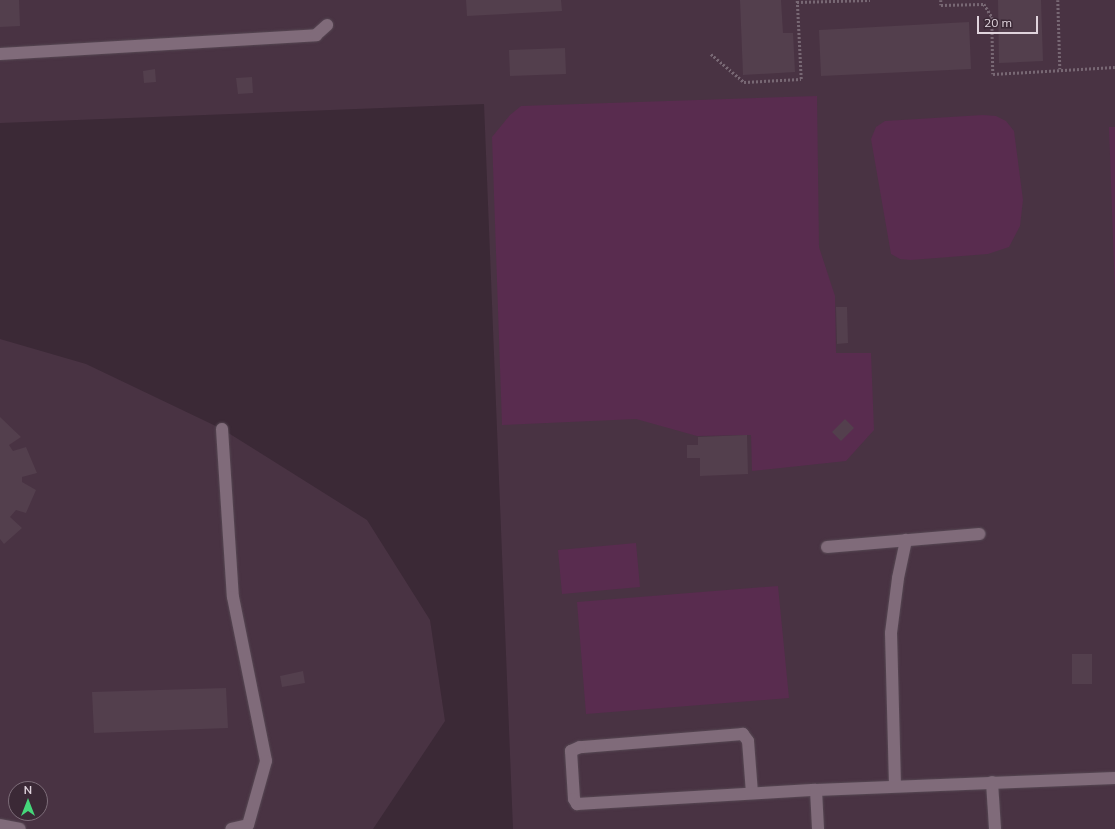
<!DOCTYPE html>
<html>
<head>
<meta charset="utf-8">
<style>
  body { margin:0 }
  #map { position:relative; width:1115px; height:829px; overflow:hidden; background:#3b2936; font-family:Mulish,sans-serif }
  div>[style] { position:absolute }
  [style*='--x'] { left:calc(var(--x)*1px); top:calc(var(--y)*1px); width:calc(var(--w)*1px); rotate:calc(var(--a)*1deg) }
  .built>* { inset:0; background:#493343 }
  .green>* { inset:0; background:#592c4f }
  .building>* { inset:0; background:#533f4d }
  .path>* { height:2.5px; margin-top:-1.25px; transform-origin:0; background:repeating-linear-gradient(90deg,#786874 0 2px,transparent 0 4px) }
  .roads { filter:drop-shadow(0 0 1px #564853) drop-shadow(0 0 1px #564853) }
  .minor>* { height:12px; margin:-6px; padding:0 6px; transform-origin:6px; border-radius:6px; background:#806b7a }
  span { translate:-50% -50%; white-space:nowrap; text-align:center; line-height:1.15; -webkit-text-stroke:4px #3b2936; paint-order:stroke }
  .north { position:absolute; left:8px; top:781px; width:40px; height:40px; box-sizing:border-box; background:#3b2936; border:1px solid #7d6d79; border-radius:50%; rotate:0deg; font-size:11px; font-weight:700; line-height:16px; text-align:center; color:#e0d4dd }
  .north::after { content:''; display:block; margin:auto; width:14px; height:18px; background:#45d77a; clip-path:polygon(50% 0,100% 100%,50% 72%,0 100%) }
  .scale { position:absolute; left:977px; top:16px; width:61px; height:18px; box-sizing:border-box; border:2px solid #e0d4dd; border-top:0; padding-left:5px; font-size:12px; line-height:14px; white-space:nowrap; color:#e0d4dd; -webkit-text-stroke:3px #3b2936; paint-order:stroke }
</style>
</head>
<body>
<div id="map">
  <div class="built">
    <i style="clip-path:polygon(0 0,1115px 0,1115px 829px,513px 829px,484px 104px,0 123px)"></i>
    <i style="clip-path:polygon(evenodd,0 339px,86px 364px,222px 429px,367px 520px,430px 620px,445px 721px,373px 829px,0 829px,0 339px,16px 789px,40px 789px,40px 813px,16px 813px,16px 789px)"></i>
  </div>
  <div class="green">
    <i style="clip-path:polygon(817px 96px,819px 247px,835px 296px,836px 353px,871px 353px,874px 430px,846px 461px,752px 471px,751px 435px,697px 436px,636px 419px,502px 425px,492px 137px,510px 115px,521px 106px)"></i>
    <i style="clip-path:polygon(983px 115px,996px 116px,1006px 121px,1014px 131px,1023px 200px,1020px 226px,1009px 247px,988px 254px,911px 260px,900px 259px,891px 254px,871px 139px,876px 127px,885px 121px)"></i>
    <i style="clip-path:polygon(1109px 127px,1115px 127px,1115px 295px)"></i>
    <i style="clip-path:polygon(636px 543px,640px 587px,562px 594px,558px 550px)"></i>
    <i style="clip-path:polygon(778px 586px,789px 698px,586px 714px,577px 602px)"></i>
  </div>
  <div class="building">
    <i style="clip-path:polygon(0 0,19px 0,20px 26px,0 27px)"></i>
    <i style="clip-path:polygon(466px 0,561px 0,562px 11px,467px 16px)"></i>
    <i style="clip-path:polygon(740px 0,781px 0,783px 33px,793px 33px,795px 72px,743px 75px)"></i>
    <i style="clip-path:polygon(998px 0,1041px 0,1043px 61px,999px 63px)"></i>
    <i style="clip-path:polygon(969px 22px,971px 69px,821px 76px,819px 30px)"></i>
    <i style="clip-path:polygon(565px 48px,566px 74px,510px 76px,509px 50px)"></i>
    <i style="clip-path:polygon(155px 69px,156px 82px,144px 83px,143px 71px)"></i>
    <i style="clip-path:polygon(252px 77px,253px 93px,238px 94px,236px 78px)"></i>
    <i style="clip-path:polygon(836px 307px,847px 307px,848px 343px,837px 344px)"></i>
    <i style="clip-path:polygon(0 417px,21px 437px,9px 445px,13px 451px,26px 447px,37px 473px,22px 477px,22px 482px,36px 490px,26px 513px,16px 510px,10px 517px,22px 528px,4px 544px,0 539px)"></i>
    <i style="clip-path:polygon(845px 419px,854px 428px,841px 441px,832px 432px)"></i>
    <i style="clip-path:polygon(747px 435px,748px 474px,700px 476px,700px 458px,687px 458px,687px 445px,698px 445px,698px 437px)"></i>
    <i style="clip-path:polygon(1072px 654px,1092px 654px,1092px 684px,1072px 684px)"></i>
    <i style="clip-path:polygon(303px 671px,305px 683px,282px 687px,280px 676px)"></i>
    <i style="clip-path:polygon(226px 688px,228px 728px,94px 733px,92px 692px)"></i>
  </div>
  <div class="path">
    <i style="--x:941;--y:0;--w:5;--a:90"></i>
    <i style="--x:941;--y:5;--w:43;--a:-1.3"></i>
    <i style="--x:984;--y:4;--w:15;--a:58"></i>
    <i style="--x:992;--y:17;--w:57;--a:89"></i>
    <i style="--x:993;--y:74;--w:122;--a:-3.3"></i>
    <i style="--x:1058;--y:0;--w:69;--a:88.3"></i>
    <i style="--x:797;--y:2;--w:73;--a:-1.6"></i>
    <i style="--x:711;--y:54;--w:43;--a:40.3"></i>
    <i style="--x:744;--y:82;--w:57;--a:-3"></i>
    <i style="--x:801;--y:79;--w:79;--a:-92.9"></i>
  </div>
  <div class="roads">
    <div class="minor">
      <i style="--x:0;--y:54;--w:317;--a:-3.4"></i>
      <i style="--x:316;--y:35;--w:15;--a:-42"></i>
      <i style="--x:222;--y:429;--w:168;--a:86.3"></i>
      <i style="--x:233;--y:597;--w:167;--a:78.6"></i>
      <i style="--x:266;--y:761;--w:66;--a:105.7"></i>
      <i style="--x:248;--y:825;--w:17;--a:167"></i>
      <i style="--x:827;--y:547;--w:153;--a:-4.9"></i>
      <i style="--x:992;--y:782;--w:47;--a:86.3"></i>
      <i style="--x:895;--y:785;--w:152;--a:-91.5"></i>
      <i style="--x:891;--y:633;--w:55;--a:-82.7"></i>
      <i style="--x:898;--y:578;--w:39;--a:-78"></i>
      <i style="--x:816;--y:790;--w:299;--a:-2.3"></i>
      <i style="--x:752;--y:793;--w:52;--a:-94.4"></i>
      <i style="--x:748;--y:741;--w:9;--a:-126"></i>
      <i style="--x:743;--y:734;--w:164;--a:175.4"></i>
      <i style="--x:580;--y:747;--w:10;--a:156"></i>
      <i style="--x:571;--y:751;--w:48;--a:86.4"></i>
      <i style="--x:574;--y:799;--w:6;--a:59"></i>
      <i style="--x:577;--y:804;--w:239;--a:-3.4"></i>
      <i style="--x:816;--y:790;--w:39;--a:87"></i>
      <i style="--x:0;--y:825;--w:20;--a:11"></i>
    </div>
  </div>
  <div class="north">N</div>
  <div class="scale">20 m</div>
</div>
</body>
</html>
